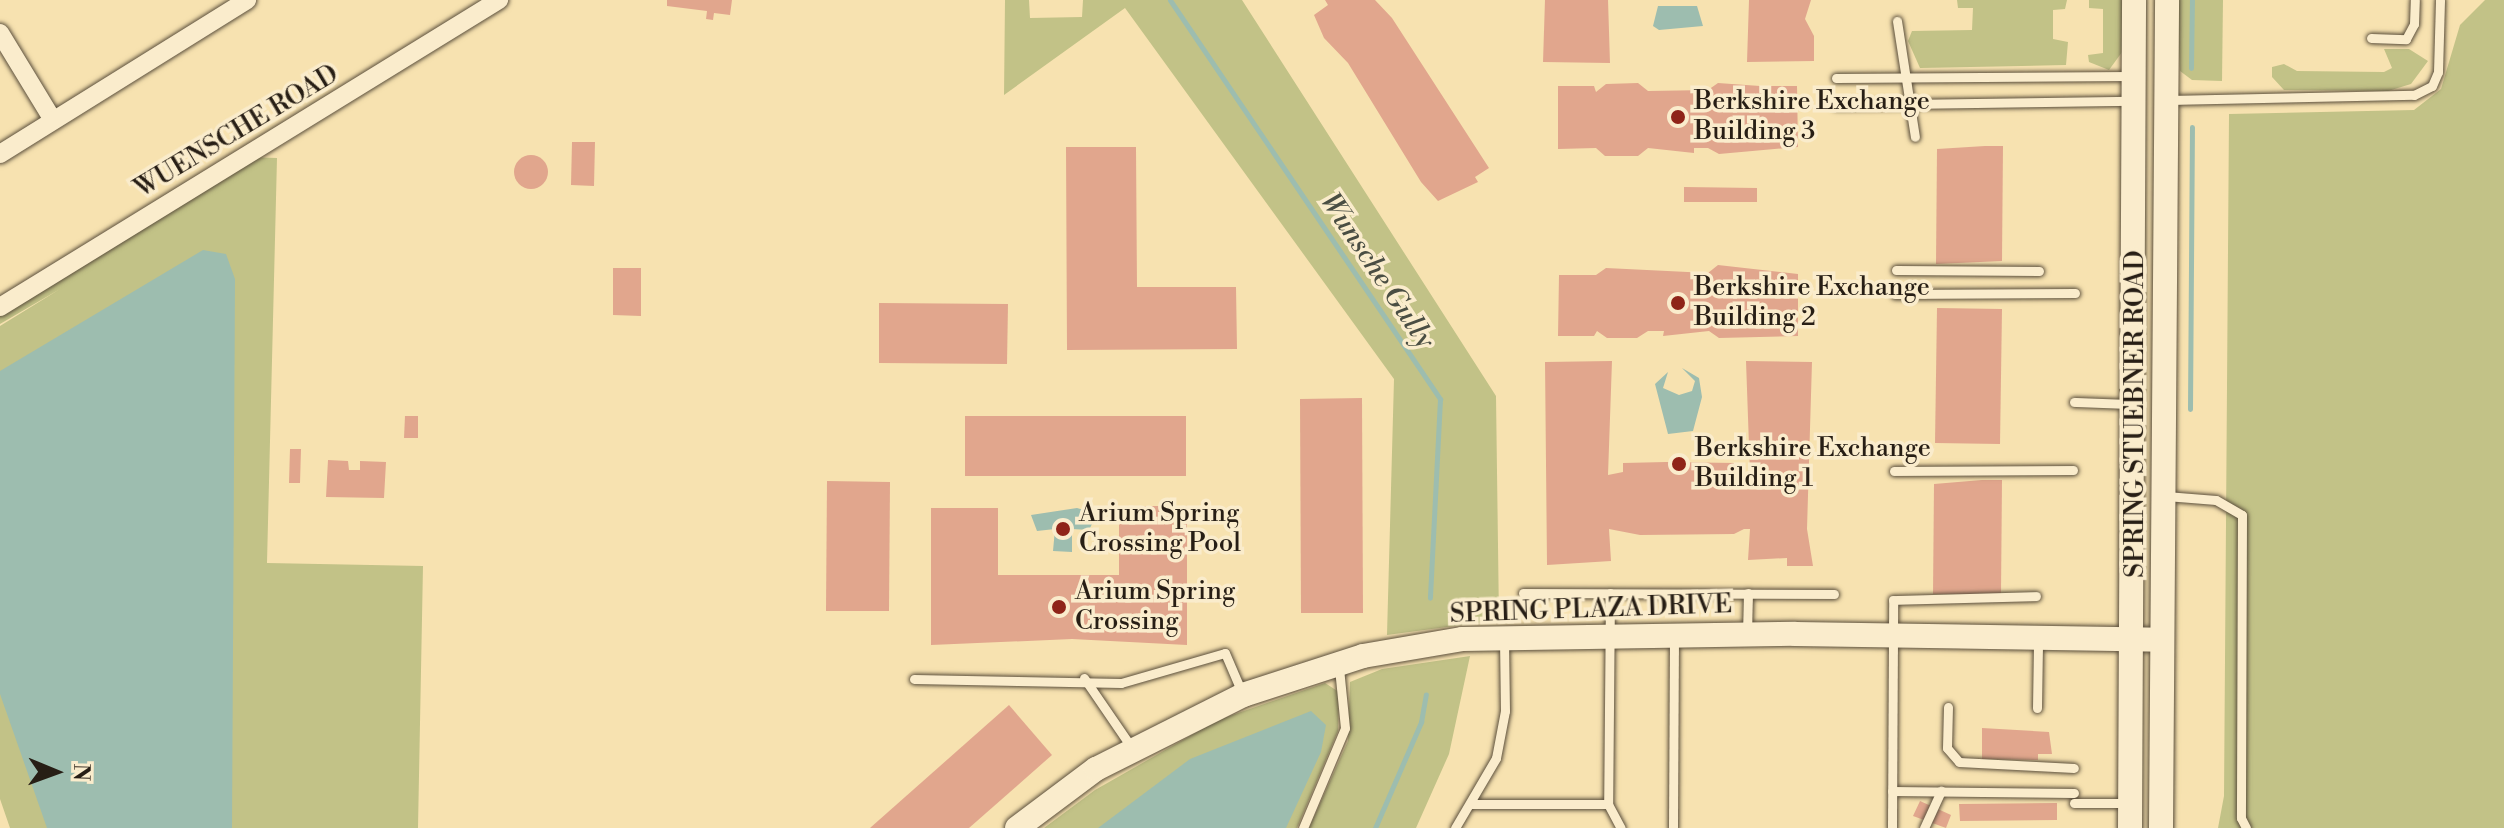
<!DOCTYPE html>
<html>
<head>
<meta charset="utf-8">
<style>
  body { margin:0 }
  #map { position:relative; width:2504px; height:828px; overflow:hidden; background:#f7e2b0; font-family:"Libre Bodoni",serif }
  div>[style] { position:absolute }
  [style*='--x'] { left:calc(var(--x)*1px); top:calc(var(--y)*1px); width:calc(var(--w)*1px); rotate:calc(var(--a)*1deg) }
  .green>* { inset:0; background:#c2c287 }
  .water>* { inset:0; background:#9dbdaf }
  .stream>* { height:5px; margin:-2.5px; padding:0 2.5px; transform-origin:2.5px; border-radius:2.5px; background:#9dbdaf }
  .building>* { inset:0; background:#e1a68d }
  .round { border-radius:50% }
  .roads { filter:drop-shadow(0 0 2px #5b4f3c) drop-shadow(0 0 2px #5b4f3c) }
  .lane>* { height:9px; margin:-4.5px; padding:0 4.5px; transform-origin:4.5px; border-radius:4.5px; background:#faeccc }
  .street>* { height:18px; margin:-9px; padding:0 9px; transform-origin:9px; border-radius:9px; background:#faeccc }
  .secondary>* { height:24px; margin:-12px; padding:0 12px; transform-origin:12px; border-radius:12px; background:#faeccc }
  .dots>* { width:22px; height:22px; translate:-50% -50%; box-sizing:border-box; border:4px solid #faeccc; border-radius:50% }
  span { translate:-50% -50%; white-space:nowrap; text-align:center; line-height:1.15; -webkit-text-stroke:7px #faeccc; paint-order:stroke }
  .poi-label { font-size:26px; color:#271e15 }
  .left { translate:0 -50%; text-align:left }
  .street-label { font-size:26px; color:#271e15 }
  .water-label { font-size:28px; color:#4a4e43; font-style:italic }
  .north { position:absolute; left:16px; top:732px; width:80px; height:80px; -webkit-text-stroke:6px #faeccc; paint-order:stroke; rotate:91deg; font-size:22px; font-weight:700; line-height:32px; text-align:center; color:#271e15 }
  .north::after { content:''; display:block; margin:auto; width:28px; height:36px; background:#271e15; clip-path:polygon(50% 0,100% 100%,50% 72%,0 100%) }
</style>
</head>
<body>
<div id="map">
  <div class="green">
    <i style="clip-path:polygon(1005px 0,1029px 0,1030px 18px,1082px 17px,1083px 0,1242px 0,1496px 396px,1499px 620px,1387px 635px,1394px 379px,1125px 8px,1004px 95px)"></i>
    <i style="clip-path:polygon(1957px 0,2067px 0,2065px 9px,2053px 10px,2053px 39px,2068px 42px,2066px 65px,1920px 68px,1908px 41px,1912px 31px,1972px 30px,1973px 8px,1958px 8px)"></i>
    <i style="clip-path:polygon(2089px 0,2125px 0,2125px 48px,2109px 70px,2089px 62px,2088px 55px,2103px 53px,2103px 9px,2089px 8px)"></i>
    <i style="clip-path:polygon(2177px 0,2223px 0,2222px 81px,2192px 80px,2180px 71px)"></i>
    <i style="clip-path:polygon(2485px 0,2504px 0,2504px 828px,2218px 828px,2224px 796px,2229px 114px,2414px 110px,2441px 89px,2460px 25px)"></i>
    <i style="clip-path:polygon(2384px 49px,2409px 49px,2428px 61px,2411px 84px,2388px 91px,2284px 90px,2272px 77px,2272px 67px,2284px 64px,2297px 71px,2384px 72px,2392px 68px)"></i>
    <i style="clip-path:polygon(250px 157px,277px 158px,267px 563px,423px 566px,418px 828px,10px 828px,0 799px,0 326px,60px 289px,0 324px,0 311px)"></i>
    <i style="clip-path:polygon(1470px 656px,1449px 754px,1416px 828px,1309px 828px,1348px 741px,1350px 682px,1382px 669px)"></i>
    <i style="clip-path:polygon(1325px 683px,1339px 692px,1338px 731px,1297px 828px,1044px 828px,1095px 790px,1218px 720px)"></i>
  </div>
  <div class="water">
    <i style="clip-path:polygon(1658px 6px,1697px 6px,1703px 26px,1659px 30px,1653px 26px)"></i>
    <i style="clip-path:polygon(203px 250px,226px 254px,235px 279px,232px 828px,47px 828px,0 694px,0 371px)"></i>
    <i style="clip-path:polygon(1682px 368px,1699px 378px,1702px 397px,1693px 431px,1668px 434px,1655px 384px,1668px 372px,1663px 388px,1679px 395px,1692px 391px,1695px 381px)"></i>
    <i style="clip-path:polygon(1077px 508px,1097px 514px,1089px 530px,1072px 529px,1072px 552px,1053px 551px,1055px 529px,1037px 531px,1031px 515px)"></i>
    <i style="clip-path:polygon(1311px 711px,1326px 725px,1321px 752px,1286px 828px,1098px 828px,1190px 759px)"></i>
  </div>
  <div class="stream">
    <i style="--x:1170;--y:0;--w:482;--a:55.9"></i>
    <i style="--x:1440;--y:399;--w:199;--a:92.9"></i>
    <i style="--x:2191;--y:68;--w:68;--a:-89.2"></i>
    <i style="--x:2190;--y:409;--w:282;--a:-89.6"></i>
    <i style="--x:1375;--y:828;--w:116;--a:-66.5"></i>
    <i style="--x:1421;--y:722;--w:28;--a:-80"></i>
  </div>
  <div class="building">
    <i style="clip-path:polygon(667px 0,732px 0,730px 15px,714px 13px,713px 20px,706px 19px,707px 11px,667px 6px)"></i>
    <i style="clip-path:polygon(1325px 0,1375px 0,1392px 18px,1489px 168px,1475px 177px,1478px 182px,1438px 201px,1421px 182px,1348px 63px,1324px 38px,1314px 15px,1328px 5px)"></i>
    <i style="clip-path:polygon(1545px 0,1608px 0,1610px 63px,1543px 62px)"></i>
    <i style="clip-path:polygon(1749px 0,1811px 0,1805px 19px,1814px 36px,1814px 61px,1747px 62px)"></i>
    <i style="clip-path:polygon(1638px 83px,1648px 91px,1708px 90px,1718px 83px,1760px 86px,1760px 92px,1762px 86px,1797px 86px,1798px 147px,1719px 154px,1708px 148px,1694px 148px,1694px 153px,1648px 148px,1638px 156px,1605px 156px,1596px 148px,1558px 149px,1558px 86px,1594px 86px,1596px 92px,1606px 84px)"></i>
    <i style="clip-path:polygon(572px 142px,595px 142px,594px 186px,571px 185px)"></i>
    <i style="clip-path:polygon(1985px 146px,2003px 146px,2002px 261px,1936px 264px,1937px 149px)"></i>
    <i style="clip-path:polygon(1066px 147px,1136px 147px,1137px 287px,1236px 287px,1237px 349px,1067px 350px)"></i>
    <i class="round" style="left:514px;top:155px;width:34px;height:34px"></i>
    <i style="clip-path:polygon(1684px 187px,1757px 188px,1757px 202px,1684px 202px)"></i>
    <i style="clip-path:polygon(1718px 265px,1798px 274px,1798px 336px,1719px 338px,1709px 331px,1663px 336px,1664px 331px,1648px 331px,1637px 338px,1607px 338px,1597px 331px,1594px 336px,1558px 336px,1559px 275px,1596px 275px,1606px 268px,1708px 273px)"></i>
    <i style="clip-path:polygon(613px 268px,641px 268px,641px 316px,613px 315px)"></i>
    <i style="clip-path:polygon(879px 303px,1008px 304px,1007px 364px,879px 363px)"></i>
    <i style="clip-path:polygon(1937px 308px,2002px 309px,2000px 444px,1935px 443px)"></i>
    <i style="clip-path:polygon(1612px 361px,1608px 475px,1623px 472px,1623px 463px,1666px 462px,1735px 463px,1736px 472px,1750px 474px,1746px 361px,1812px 362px,1807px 529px,1813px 566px,1787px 566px,1787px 558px,1748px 560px,1750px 529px,1744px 529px,1734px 534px,1640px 535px,1609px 529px,1611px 561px,1547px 565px,1545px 362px)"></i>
    <i style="clip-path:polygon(1362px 398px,1363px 613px,1301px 613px,1300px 399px)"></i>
    <i style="clip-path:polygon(405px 416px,418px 416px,418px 438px,404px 438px)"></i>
    <i style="clip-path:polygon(965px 416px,1186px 416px,1186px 476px,965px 476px)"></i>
    <i style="clip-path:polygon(290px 449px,301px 449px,300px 483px,289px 483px)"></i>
    <i style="clip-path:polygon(328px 460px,348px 461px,349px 470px,360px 470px,360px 461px,386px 462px,384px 498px,326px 497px)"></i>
    <i style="clip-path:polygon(1982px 480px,2002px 480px,2001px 594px,1933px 594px,1934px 484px)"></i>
    <i style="clip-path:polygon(827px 481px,890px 482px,889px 611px,826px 611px)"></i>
    <i style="clip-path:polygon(1119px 506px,1187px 506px,1187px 645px,1072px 639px,931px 645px,931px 508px,998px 508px,998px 575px,1119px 575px)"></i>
    <i style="clip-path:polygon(1009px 705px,1052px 755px,969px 828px,870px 828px)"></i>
    <i style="clip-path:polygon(1982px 728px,2049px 732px,2052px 754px,2038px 754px,2038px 760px,1982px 759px)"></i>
    <i style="clip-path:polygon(1920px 801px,1951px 815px,1946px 828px,1913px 816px)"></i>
    <i style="clip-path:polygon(2057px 803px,2057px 820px,1960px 821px,1959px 804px)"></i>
  </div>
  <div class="roads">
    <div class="lane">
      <i style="--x:1897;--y:21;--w:117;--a:81.2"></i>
      <i style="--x:2371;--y:38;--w:35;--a:2"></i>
      <i style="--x:2406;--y:39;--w:17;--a:-62"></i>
      <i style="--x:2414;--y:24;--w:24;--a:-88"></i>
      <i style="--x:1836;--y:78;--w:294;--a:-0.4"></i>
      <i style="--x:2169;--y:100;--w:245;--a:-1.2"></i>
      <i style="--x:2414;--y:95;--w:20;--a:-27"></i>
      <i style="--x:2432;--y:86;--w:15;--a:-67"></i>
      <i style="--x:2438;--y:72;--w:72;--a:-88.4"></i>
      <i style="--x:1836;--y:105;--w:297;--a:-0.8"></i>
      <i style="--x:1896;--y:270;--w:143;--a:0.4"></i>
      <i style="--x:1895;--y:294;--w:180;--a:-0.3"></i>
      <i style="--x:2074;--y:402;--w:57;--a:2"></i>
      <i style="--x:1894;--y:471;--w:179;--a:-0.3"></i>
      <i style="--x:2166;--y:496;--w:50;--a:4.6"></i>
      <i style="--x:2216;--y:500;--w:30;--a:30"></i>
      <i style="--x:2242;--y:515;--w:303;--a:90.2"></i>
      <i style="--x:2241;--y:818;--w:11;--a:63"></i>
      <i style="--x:1523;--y:593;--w:311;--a:0.2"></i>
      <i style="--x:1610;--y:593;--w:211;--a:90.5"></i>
      <i style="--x:1608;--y:804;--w:27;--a:62"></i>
      <i style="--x:1747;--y:634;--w:41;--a:-88.6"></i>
      <i style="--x:1084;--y:678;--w:85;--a:55.6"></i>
      <i style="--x:914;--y:679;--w:207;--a:1.1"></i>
      <i style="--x:1121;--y:683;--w:108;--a:-16.1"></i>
      <i style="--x:1225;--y:653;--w:46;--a:66.8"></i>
      <i style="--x:1948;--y:707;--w:41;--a:91.4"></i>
      <i style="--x:1947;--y:748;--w:18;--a:49"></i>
      <i style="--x:1959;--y:762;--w:115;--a:3"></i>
      <i style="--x:2037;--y:708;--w:67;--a:-89.1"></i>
      <i style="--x:1892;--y:791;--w:182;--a:0.6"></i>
      <i style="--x:2074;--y:803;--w:53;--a:0"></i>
      <i style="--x:1472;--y:804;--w:136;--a:0"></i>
      <i style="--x:1303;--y:828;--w:108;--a:-67.2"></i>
      <i style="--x:1345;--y:728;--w:60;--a:-95.7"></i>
      <i style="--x:1455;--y:828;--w:81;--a:-59.6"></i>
      <i style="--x:1496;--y:758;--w:48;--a:-79.2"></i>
      <i style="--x:1505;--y:711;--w:70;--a:-90.8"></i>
      <i style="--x:1673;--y:828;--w:191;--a:-89.7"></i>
      <i style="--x:1892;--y:828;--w:228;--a:-89.7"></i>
      <i style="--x:1893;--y:600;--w:143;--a:-1.6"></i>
      <i style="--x:1924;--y:828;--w:41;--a:-65.3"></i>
    </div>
    <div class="street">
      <i style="--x:0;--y:33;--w:102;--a:58.7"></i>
      <i style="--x:0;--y:154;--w:291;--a:-31.9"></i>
      <i style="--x:0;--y:307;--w:586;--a:-31.6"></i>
    </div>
    <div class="secondary">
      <i style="--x:1017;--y:828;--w:99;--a:-36.8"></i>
      <i style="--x:1096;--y:769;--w:165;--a:-26.7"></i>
      <i style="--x:1243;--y:695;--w:126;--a:-18"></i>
      <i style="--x:1363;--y:656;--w:100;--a:-9.7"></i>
      <i style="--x:1462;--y:639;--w:333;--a:-0.9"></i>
      <i style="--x:1795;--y:634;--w:367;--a:0.9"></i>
      <i style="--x:2130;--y:828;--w:828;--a:-89.72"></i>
      <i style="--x:2161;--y:828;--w:828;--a:-89.58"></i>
    </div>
  </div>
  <div class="dots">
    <i style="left:1678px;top:117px;background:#8f2418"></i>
    <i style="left:1678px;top:303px;background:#8f2418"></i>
    <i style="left:1679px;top:464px;background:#8f2418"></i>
    <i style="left:1063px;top:529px;background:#8f2418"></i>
    <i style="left:1059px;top:607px;background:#8f2418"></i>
  </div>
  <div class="poi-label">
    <span class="left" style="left:1694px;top:117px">Berkshire Exchange<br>Building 3</span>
    <span class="left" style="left:1694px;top:303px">Berkshire Exchange<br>Building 2</span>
    <span class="left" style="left:1695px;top:464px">Berkshire Exchange<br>Building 1</span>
    <span class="left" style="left:1079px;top:529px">Arium Spring<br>Crossing Pool</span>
    <span class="left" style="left:1075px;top:607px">Arium Spring<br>Crossing</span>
  </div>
  <div class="street-label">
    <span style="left:237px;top:132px;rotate:-31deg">WUENSCHE ROAD</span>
    <span style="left:2136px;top:414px;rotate:-90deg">SPRING STUEBNER ROAD</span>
    <span style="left:1591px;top:610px;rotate:-2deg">SPRING PLAZA DRIVE</span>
  </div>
  <div class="water-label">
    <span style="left:1377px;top:271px;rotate:56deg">Wunsche Gully</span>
  </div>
  <div class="north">N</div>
</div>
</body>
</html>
